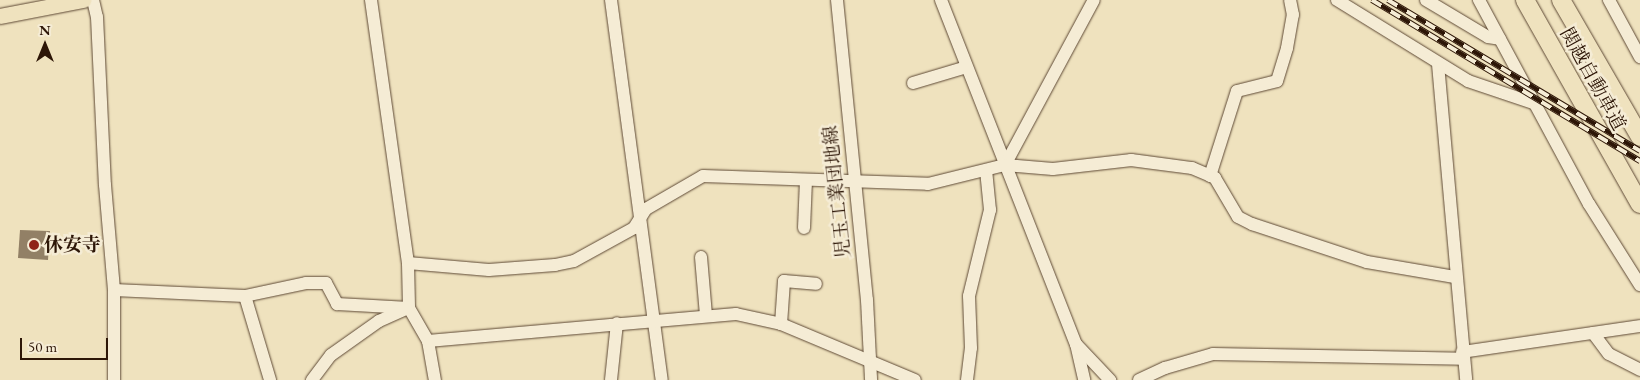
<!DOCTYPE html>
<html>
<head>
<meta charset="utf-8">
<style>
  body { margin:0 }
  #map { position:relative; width:1640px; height:380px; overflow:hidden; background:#efe2be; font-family:"EB Garamond","Noto Serif JP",serif }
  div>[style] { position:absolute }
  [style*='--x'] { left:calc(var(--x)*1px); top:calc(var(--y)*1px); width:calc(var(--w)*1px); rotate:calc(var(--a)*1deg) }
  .building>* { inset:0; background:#928066 }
  .roads { filter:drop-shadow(0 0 1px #5e4935) drop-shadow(0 0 1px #5e4935) }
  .minor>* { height:12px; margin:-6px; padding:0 6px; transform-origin:6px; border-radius:6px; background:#f5ecd5 }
  .major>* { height:15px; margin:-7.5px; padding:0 7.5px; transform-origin:7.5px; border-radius:7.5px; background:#efe2be }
  .highway>* { height:18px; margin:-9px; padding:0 9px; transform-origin:9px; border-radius:9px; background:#efe2be }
  .rail>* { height:5.5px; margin-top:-2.75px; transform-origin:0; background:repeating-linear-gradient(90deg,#f5ecd5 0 11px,#2d1607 0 22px); box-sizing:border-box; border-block:1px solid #2d1607 }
  .dots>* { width:14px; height:14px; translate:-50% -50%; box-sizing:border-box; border:2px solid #f5ecd5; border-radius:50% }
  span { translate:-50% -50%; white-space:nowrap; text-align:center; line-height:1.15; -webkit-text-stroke:5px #f5ecd5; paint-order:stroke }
  .street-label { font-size:19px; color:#2d1607 }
  .poi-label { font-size:19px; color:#2d1607; font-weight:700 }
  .left { translate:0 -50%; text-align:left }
  .north { position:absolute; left:20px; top:20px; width:50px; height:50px; -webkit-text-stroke:4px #f5ecd5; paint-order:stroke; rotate:0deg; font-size:14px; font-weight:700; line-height:20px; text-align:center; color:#2d1607 }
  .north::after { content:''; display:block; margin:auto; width:18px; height:22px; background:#2d1607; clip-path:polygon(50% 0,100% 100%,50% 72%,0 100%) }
  .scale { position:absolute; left:20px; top:338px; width:88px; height:22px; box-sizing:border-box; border:2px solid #2d1607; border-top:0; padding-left:6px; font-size:15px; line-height:18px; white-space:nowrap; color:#2d1607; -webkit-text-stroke:4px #f5ecd5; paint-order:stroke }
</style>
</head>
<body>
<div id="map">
  <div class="building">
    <i style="clip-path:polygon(20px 230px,50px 231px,48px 260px,18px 258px)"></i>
  </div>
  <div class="roads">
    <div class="minor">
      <i style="--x:93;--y:0;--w:17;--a:77"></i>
      <i style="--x:97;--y:17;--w:168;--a:87.3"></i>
      <i style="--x:105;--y:185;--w:105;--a:85.1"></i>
      <i style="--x:114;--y:290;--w:90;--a:90"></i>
      <i style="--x:371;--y:0;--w:266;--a:82"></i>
      <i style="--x:408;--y:263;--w:45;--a:88.7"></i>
      <i style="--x:409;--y:308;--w:38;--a:60"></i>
      <i style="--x:428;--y:341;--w:40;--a:80"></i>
      <i style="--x:611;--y:0;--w:383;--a:82.4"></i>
      <i style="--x:837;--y:0;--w:301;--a:84.3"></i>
      <i style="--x:867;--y:300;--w:80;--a:87.1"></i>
      <i style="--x:941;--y:0;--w:370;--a:68.6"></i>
      <i style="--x:1076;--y:344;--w:37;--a:77"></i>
      <i style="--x:1337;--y:0;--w:154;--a:31.7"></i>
      <i style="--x:1468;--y:81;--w:69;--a:18.7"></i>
      <i style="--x:1426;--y:0;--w:72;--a:30.8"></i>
      <i style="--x:1488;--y:37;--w:12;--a:9"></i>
      <i style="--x:1479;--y:0;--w:232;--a:61.7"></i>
      <i style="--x:1589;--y:204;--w:96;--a:57.8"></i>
      <i style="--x:1609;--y:0;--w:65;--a:61.5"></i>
      <i style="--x:1438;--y:64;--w:317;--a:84.9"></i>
      <i style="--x:913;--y:83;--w:56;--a:-16.5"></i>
      <i style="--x:1005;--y:165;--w:187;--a:-61.7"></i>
      <i style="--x:1210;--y:176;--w:89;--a:-72.4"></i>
      <i style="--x:1237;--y:91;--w:41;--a:-14"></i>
      <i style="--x:1277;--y:81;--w:34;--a:-73"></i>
      <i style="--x:1287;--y:48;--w:34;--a:-80"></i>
      <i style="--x:1293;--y:15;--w:15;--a:-101"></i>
      <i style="--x:804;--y:228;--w:48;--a:-87.6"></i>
      <i style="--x:701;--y:257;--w:58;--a:85.1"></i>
      <i style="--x:408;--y:263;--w:81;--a:4.9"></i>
      <i style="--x:489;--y:270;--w:66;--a:-4.3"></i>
      <i style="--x:555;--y:265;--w:19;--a:-12"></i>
      <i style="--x:574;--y:261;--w:68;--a:-28.8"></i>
      <i style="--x:634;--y:228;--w:22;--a:-58"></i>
      <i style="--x:646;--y:209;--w:66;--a:-30.1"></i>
      <i style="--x:703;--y:176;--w:225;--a:2"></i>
      <i style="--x:928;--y:184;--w:79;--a:-13.9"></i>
      <i style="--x:1005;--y:165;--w:48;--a:4.8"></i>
      <i style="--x:1053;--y:169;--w:79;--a:-6.6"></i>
      <i style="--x:1131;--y:160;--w:62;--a:7.5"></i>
      <i style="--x:1192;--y:168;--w:25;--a:23"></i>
      <i style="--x:1215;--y:178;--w:45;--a:59.5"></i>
      <i style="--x:1238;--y:217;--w:16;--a:27"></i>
      <i style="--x:1252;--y:224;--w:121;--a:18.3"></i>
      <i style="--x:1367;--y:262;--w:89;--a:9.7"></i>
      <i style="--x:114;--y:290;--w:131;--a:2.6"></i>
      <i style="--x:245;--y:296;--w:62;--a:-12"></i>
      <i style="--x:306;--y:283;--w:20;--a:0"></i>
      <i style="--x:326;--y:283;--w:24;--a:62"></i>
      <i style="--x:337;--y:304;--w:72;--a:3.2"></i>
      <i style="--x:245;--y:296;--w:88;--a:73.4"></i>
      <i style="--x:781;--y:324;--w:43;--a:-86"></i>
      <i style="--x:784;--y:281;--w:32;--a:5"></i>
      <i style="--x:1593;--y:333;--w:26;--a:53"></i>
      <i style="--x:1609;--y:354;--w:35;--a:27"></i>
      <i style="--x:428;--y:341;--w:309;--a:-5"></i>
      <i style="--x:736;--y:314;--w:46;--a:12.5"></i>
      <i style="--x:781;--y:324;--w:145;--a:22.7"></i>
      <i style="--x:1076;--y:344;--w:50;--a:46.6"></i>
      <i style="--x:1462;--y:352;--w:180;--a:-8.3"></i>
      <i style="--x:312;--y:380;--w:31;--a:-53"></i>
      <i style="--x:331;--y:355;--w:59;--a:-35.3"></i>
      <i style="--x:379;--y:321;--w:30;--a:-24"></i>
      <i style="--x:611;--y:380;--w:57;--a:-84"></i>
      <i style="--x:967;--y:380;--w:32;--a:-83"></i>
      <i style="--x:971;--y:348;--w:52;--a:-92.2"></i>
      <i style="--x:969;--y:296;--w:89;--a:-76.3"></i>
      <i style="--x:990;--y:210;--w:40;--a:-95.7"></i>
      <i style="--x:1139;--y:380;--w:29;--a:-25"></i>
      <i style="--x:1165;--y:368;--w:50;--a:-16.3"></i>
      <i style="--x:1213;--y:354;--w:250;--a:1.1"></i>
    </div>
    <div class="major">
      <i style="--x:0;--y:16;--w:85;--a:-10.9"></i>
    </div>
    <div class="highway">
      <i style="--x:1525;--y:0;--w:234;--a:60.6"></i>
      <i style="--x:1561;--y:0;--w:158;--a:60"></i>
    </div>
  </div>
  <div class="rail">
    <i style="--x:1372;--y:0;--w:313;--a:31"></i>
    <i style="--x:1388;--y:0;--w:294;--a:30.9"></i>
  </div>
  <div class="dots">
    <i style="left:34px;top:245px;background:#8f2418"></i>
  </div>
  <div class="street-label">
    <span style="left:1593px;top:79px;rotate:61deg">関越自動車道</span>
    <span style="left:837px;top:192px;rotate:-96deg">児玉工業団地線</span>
  </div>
  <div class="poi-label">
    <span class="left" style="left:44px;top:245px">休安寺</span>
  </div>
  <div class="north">N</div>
  <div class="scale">50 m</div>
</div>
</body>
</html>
